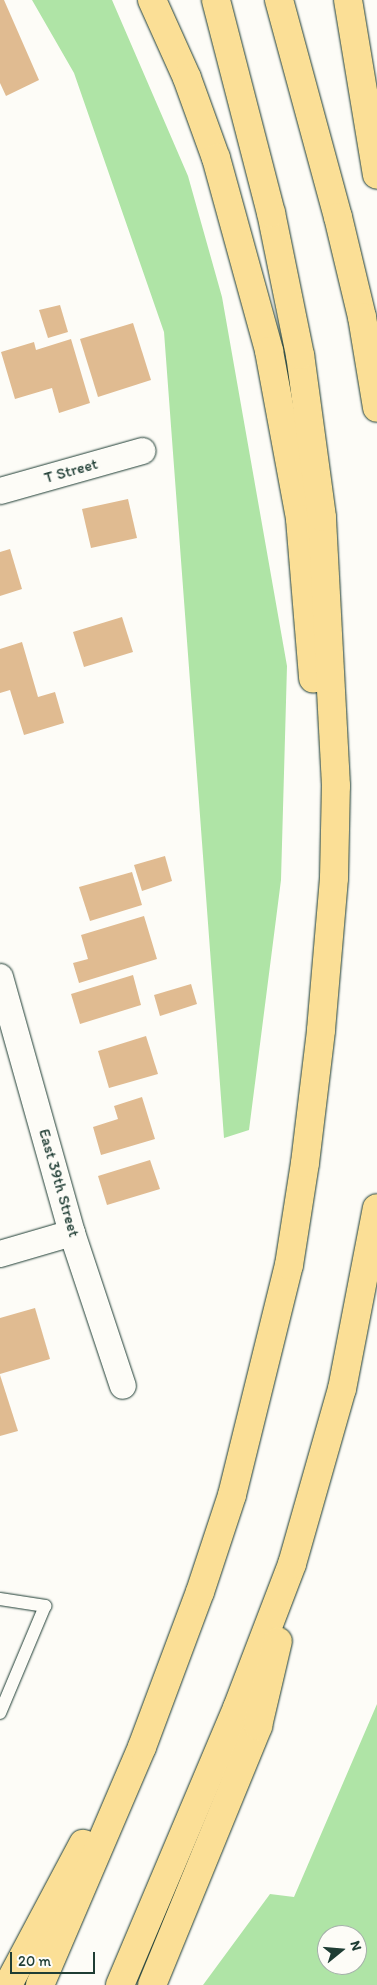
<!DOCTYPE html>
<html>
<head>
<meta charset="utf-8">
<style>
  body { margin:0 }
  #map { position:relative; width:377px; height:1985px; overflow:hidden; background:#fdfcf7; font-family:Itim,sans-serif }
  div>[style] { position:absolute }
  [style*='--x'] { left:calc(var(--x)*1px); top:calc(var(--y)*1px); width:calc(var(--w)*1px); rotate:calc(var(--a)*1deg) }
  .green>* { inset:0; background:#afe4a6 }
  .building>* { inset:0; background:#e0bb91 }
  .roads { filter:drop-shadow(0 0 1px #1f3d34) drop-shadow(0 0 1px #1f3d34) }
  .lane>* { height:12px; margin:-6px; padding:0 6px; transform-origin:6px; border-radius:6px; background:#fdfcf7 }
  .street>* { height:26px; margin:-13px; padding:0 13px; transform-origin:13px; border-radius:13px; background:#fdfcf7 }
  .highway>* { height:28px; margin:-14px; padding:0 14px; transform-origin:14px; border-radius:14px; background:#fbdf96 }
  span { translate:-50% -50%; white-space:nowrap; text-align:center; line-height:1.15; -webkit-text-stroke:4.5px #fdfcf7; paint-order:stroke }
  .street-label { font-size:16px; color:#1f3d34 }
  .north { position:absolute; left:317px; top:1925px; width:50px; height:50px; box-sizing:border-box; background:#fdfcf7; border:1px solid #a4b0a9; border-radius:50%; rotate:73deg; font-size:14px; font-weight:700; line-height:20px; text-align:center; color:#1f3d34 }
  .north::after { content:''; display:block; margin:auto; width:18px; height:22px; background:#1f3d34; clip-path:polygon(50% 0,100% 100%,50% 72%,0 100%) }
  .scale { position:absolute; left:10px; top:1952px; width:85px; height:22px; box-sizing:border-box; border:2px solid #1f3d34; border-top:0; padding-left:6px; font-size:15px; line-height:18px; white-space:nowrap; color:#1f3d34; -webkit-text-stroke:4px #fdfcf7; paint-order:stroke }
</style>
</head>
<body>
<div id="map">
  <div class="green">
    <i style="clip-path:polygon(32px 0,112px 0,188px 176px,222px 297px,287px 666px,281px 880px,249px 1130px,224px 1138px,164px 332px,74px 73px)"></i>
    <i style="clip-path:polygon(evenodd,377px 1704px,377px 1985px,203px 1985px,270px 1894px,294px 1897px,377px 1704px,327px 1935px,357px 1935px,357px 1965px,327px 1965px,327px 1935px)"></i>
  </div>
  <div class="building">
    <i style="clip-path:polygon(0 0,4px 0,39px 80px,6px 96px,0 83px)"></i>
    <i style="clip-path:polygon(60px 305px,68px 332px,48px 338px,39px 310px)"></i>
    <i style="clip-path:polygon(133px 323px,151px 380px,98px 397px,80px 339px)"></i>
    <i style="clip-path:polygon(71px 339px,90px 403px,59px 413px,52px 388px,15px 399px,1px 352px,34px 342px,36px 350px)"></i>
    <i style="clip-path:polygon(128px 499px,137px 538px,91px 548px,82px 509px)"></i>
    <i style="clip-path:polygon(10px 549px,22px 589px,0 596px,0 552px)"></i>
    <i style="clip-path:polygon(122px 617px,133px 652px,84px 667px,73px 632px)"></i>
    <i style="clip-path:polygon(22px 642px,38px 697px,55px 692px,64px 723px,24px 735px,10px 690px,0 693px,0 649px)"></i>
    <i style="clip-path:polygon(165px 856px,172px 881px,142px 891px,134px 865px)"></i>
    <i style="clip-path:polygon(132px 872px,142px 905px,90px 921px,79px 887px)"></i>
    <i style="clip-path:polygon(144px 916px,157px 959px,79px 983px,73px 963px,88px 959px,81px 935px)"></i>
    <i style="clip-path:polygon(133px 975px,141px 1005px,80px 1024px,71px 994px)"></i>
    <i style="clip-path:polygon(191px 984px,197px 1004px,160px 1016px,154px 995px)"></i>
    <i style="clip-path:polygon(146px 1036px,158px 1074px,109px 1088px,98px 1051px)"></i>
    <i style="clip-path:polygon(142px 1097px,155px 1139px,101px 1155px,93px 1127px,118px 1119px,114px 1106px)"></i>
    <i style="clip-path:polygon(150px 1160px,160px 1189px,107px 1205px,98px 1176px)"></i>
    <i style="clip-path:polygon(35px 1308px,50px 1359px,0 1374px,0 1318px)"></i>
    <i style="clip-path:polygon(0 1375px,18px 1431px,0 1436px)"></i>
  </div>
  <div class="roads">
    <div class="lane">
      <i style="--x:0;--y:1599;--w:46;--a:8.8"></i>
      <i style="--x:45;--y:1606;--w:116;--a:112.8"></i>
    </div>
    <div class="street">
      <i style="--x:0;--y:491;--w:148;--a:-15.7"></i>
      <i style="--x:0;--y:977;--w:266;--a:74.3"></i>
      <i style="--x:72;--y:1233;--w:161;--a:71.6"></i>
      <i style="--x:0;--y:1254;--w:75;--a:-16.3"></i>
    </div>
    <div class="highway">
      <i style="--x:152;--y:0;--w:85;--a:65.8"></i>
      <i style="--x:187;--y:78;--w:85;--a:70.1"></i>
      <i style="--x:216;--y:158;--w:200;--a:74.6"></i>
      <i style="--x:269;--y:351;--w:171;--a:79.5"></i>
      <i style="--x:300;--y:519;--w:160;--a:85.3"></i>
      <i style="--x:279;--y:0;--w:225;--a:74.8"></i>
      <i style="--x:338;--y:217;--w:103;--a:76.5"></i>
      <i style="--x:362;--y:317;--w:92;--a:80.6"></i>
      <i style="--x:348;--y:0;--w:177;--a:80.6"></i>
      <i style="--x:8;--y:1985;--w:160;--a:-62"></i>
      <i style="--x:40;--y:1985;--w:259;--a:-66.8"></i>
      <i style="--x:142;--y:1747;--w:165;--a:-69.5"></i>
      <i style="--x:200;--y:1592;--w:102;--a:-71.7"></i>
      <i style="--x:232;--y:1495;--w:237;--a:-76.1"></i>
      <i style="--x:289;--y:1265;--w:103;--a:-81.1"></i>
      <i style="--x:305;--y:1163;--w:134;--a:-83.1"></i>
      <i style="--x:321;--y:1030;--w:153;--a:-85.1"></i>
      <i style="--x:334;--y:878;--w:92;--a:-88.8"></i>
      <i style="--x:336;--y:786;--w:269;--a:-93"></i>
      <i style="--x:322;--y:517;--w:163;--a:-97.7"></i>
      <i style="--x:300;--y:355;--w:145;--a:-101.5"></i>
      <i style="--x:271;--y:213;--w:220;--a:-104.5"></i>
      <i style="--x:120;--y:1985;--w:301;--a:-67.1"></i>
      <i style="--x:237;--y:1708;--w:154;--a:-69.1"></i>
      <i style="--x:292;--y:1564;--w:182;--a:-74.1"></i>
      <i style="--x:342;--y:1389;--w:184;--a:-79.1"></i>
      <i style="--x:152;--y:1985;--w:280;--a:-67.7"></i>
      <i style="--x:258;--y:1726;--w:87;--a:-76.8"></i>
    </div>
  </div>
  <div class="street-label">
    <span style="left:71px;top:471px;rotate:-16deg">T Street</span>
    <span style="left:59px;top:1183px;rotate:74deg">East 39th Street</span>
  </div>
  <div class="north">N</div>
  <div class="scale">20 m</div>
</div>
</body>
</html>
